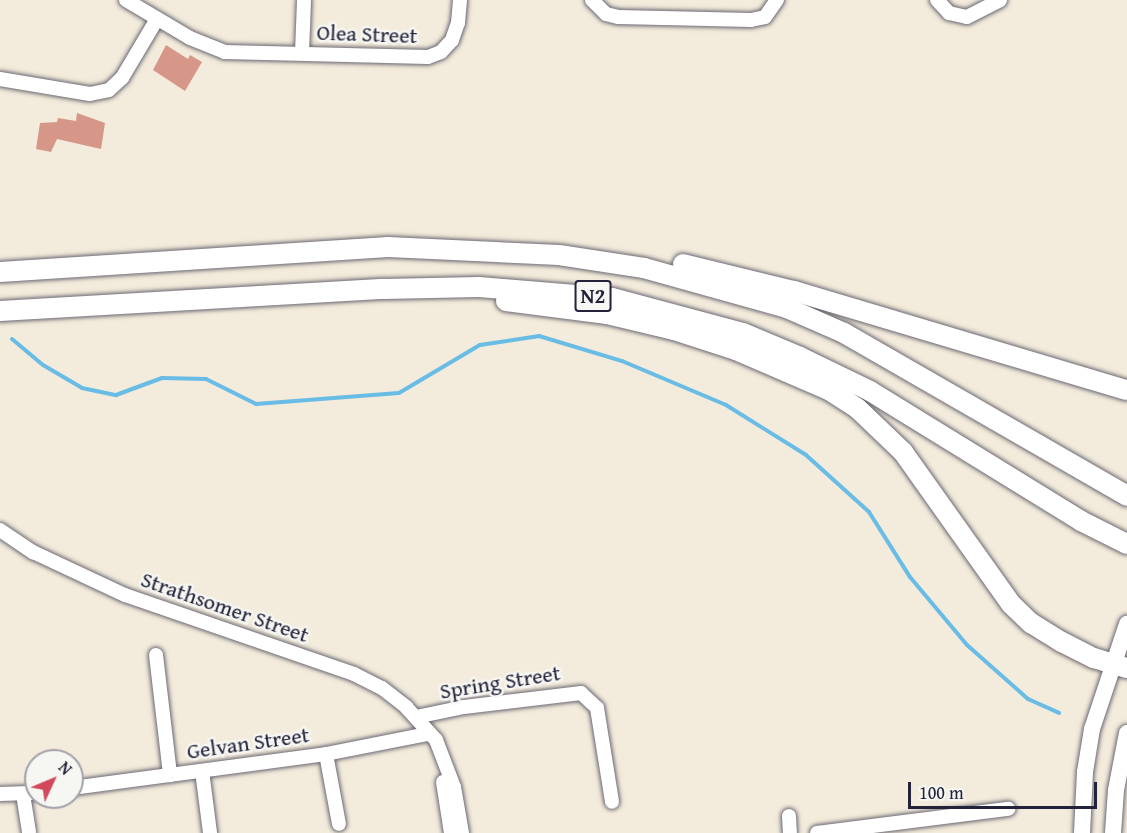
<!DOCTYPE html>
<html>
<head>
<meta charset="utf-8">
<style>
  body { margin:0 }
  #map { position:relative; width:1127px; height:833px; overflow:hidden; background:#f3ebdb; font-family:"Gentium Book Plus",serif }
  div>[style] { position:absolute }
  [style*='--x'] { left:calc(var(--x)*1px); top:calc(var(--y)*1px); width:calc(var(--w)*1px); rotate:calc(var(--a)*1deg) }
  .stream>* { height:4px; margin:-2px; padding:0 2px; transform-origin:2px; border-radius:2px; background:#69bce5 }
  .building>* { inset:0; background:#d69788 }
  .roads { filter:drop-shadow(0 0 2px #6b6873) drop-shadow(0 0 2px #6b6873) }
  .minor>* { height:14px; margin:-7px; padding:0 7px; transform-origin:7px; border-radius:7px; background:#fff }
  .major>* { height:16px; margin:-8px; padding:0 8px; transform-origin:8px; border-radius:8px; background:#fff }
  .highway>* { height:20px; margin:-10px; padding:0 10px; transform-origin:10px; border-radius:10px; background:#fff }
  span { translate:-50% -50%; white-space:nowrap; text-align:center; line-height:1.15; -webkit-text-stroke:5px #f6f6f2; paint-order:stroke }
  .shield-label span { padding:2px 4px; background:#f6f6f2; border:2px solid; border-radius:4px; -webkit-text-stroke-width:0 }
  .shield-label { font-size:21px; color:#22223b; font-weight:700 }
  .street-label { font-size:22px; color:#22223b }
  .north { position:absolute; left:24px; top:749px; width:60px; height:60px; box-sizing:border-box; background:#f6f6f2; border:2px solid #a1a1a9; border-radius:50%; rotate:46deg; font-size:16px; font-weight:700; line-height:24px; text-align:center; color:#22223b }
  .north::after { content:''; display:block; margin:auto; width:21px; height:27px; background:#d1495b; clip-path:polygon(50% 0,100% 100%,50% 72%,0 100%) }
  .scale { position:absolute; left:908px; top:782px; width:189px; height:27px; box-sizing:border-box; border:3px solid #22223b; border-top:0; padding-left:8px; font-size:18px; line-height:21px; white-space:nowrap; color:#22223b; -webkit-text-stroke:4px #f6f6f2; paint-order:stroke }
</style>
</head>
<body>
<div id="map">
  <div class="stream">
    <i style="--x:12;--y:339;--w:40;--a:40"></i>
    <i style="--x:43;--y:365;--w:45;--a:30.5"></i>
    <i style="--x:82;--y:388;--w:35;--a:12"></i>
    <i style="--x:116;--y:395;--w:49;--a:-20.3"></i>
    <i style="--x:162;--y:378;--w:44;--a:1.3"></i>
    <i style="--x:206;--y:379;--w:56;--a:26.6"></i>
    <i style="--x:256;--y:404;--w:143;--a:-4.4"></i>
    <i style="--x:399;--y:393;--w:94;--a:-30.7"></i>
    <i style="--x:480;--y:345;--w:60;--a:-8.7"></i>
    <i style="--x:539;--y:336;--w:87;--a:16.8"></i>
    <i style="--x:622;--y:361;--w:113;--a:22.9"></i>
    <i style="--x:726;--y:405;--w:94;--a:32"></i>
    <i style="--x:806;--y:455;--w:85;--a:42.1"></i>
    <i style="--x:869;--y:512;--w:77;--a:57.8"></i>
    <i style="--x:910;--y:577;--w:89;--a:50"></i>
    <i style="--x:967;--y:645;--w:81;--a:41.5"></i>
    <i style="--x:1028;--y:699;--w:34;--a:24"></i>
  </div>
  <div class="building">
    <i style="clip-path:polygon(166px 45px,188px 59px,190px 55px,202px 62px,185px 91px,153px 70px)"></i>
    <i style="clip-path:polygon(77px 113px,105px 123px,101px 149px,57px 139px,51px 152px,36px 149px,40px 123px,57px 122px,58px 118px,76px 121px)"></i>
  </div>
  <div class="roads">
    <div class="minor">
      <i style="--x:126;--y:0;--w:74;--a:30.7"></i>
      <i style="--x:190;--y:38;--w:37;--a:22"></i>
      <i style="--x:224;--y:52;--w:204;--a:1.4"></i>
      <i style="--x:428;--y:57;--w:14;--a:-21"></i>
      <i style="--x:441;--y:52;--w:16;--a:-47"></i>
      <i style="--x:452;--y:40;--w:18;--a:-71"></i>
      <i style="--x:458;--y:23;--w:23;--a:-85"></i>
      <i style="--x:592;--y:0;--w:20;--a:45"></i>
      <i style="--x:606;--y:14;--w:12;--a:14"></i>
      <i style="--x:618;--y:17;--w:133;--a:1.3"></i>
      <i style="--x:751;--y:20;--w:14;--a:-12"></i>
      <i style="--x:765;--y:17;--w:21;--a:-55"></i>
      <i style="--x:937;--y:0;--w:18;--a:47"></i>
      <i style="--x:949;--y:13;--w:18;--a:13"></i>
      <i style="--x:967;--y:17;--w:37;--a:-27"></i>
      <i style="--x:302;--y:53;--w:53;--a:-87.8"></i>
      <i style="--x:0;--y:79;--w:91;--a:9.5"></i>
      <i style="--x:90;--y:94;--w:19;--a:-12"></i>
      <i style="--x:109;--y:90;--w:18;--a:-43"></i>
      <i style="--x:122;--y:78;--w:69;--a:-59.3"></i>
      <i style="--x:0;--y:530;--w:40;--a:34"></i>
      <i style="--x:33;--y:552;--w:102;--a:25.1"></i>
      <i style="--x:125;--y:595;--w:242;--a:19"></i>
      <i style="--x:354;--y:674;--w:31;--a:27"></i>
      <i style="--x:382;--y:688;--w:31;--a:38"></i>
      <i style="--x:406;--y:707;--w:45;--a:47.7"></i>
      <i style="--x:436;--y:740;--w:50;--a:69"></i>
      <i style="--x:454;--y:787;--w:47;--a:80.1"></i>
      <i style="--x:156;--y:655;--w:121;--a:83.3"></i>
      <i style="--x:416;--y:717;--w:49;--a:-11.8"></i>
      <i style="--x:464;--y:707;--w:118;--a:-6.8"></i>
      <i style="--x:581;--y:693;--w:22;--a:43"></i>
      <i style="--x:597;--y:708;--w:95;--a:80.9"></i>
      <i style="--x:326;--y:754;--w:71;--a:79.5"></i>
      <i style="--x:202;--y:771;--w:63;--a:82.6"></i>
      <i style="--x:443;--y:782;--w:52;--a:81.1"></i>
      <i style="--x:72;--y:788;--w:256;--a:-7.6"></i>
      <i style="--x:326;--y:754;--w:104;--a:-11.1"></i>
      <i style="--x:0;--y:794;--w:36;--a:-2"></i>
      <i style="--x:23;--y:794;--w:39;--a:81"></i>
      <i style="--x:789;--y:816;--w:17;--a:87"></i>
      <i style="--x:817;--y:833;--w:193;--a:-7.2"></i>
    </div>
    <div class="major">
      <i style="--x:1082;--y:833;--w:61;--a:-87.2"></i>
      <i style="--x:1085;--y:772;--w:44;--a:-80.8"></i>
      <i style="--x:1092;--y:729;--w:111;--a:-71.6"></i>
      <i style="--x:1113;--y:833;--w:43;--a:-86"></i>
      <i style="--x:1116;--y:790;--w:58;--a:-79.1"></i>
    </div>
    <div class="highway">
      <i style="--x:683;--y:264;--w:114;--a:13.7"></i>
      <i style="--x:794;--y:291;--w:347;--a:16.6"></i>
      <i style="--x:0;--y:272;--w:389;--a:-3.7"></i>
      <i style="--x:388;--y:247;--w:171;--a:2.7"></i>
      <i style="--x:559;--y:255;--w:86;--a:8.7"></i>
      <i style="--x:644;--y:268;--w:148;--a:15.6"></i>
      <i style="--x:787;--y:308;--w:62;--a:23.7"></i>
      <i style="--x:844;--y:333;--w:327;--a:29.9"></i>
      <i style="--x:506;--y:301;--w:102;--a:7.3"></i>
      <i style="--x:607;--y:314;--w:69;--a:13.4"></i>
      <i style="--x:674;--y:330;--w:65;--a:17.9"></i>
      <i style="--x:736;--y:350;--w:101;--a:23.3"></i>
      <i style="--x:829;--y:390;--w:33;--a:33"></i>
      <i style="--x:857;--y:408;--w:64;--a:43.7"></i>
      <i style="--x:903;--y:452;--w:186;--a:54.6"></i>
      <i style="--x:1011;--y:604;--w:28;--a:44"></i>
      <i style="--x:1031;--y:623;--w:36;--a:32"></i>
      <i style="--x:1062;--y:642;--w:36;--a:27"></i>
      <i style="--x:1094;--y:658;--w:34;--a:17"></i>
      <i style="--x:0;--y:311;--w:385;--a:-3.3"></i>
      <i style="--x:384;--y:289;--w:95;--a:-1.2"></i>
      <i style="--x:479;--y:287;--w:133;--a:4.7"></i>
      <i style="--x:612;--y:298;--w:136;--a:15"></i>
      <i style="--x:743;--y:333;--w:62;--a:22.8"></i>
      <i style="--x:800;--y:357;--w:78;--a:25.9"></i>
      <i style="--x:870;--y:391;--w:248;--a:31.6"></i>
      <i style="--x:1081;--y:521;--w:51;--a:26.6"></i>
    </div>
  </div>
  <div class="shield-label">
    <span style="left:593px;top:296px">N2</span>
  </div>
  <div class="street-label">
    <span style="left:367px;top:34px;rotate:2deg">Olea Street</span>
    <span style="left:225px;top:607px;rotate:19deg">Strathsomer Street</span>
    <span style="left:500px;top:682px;rotate:-9deg">Spring Street</span>
    <span style="left:248px;top:743px;rotate:-8deg">Gelvan Street</span>
  </div>
  <div class="north">N</div>
  <div class="scale">100 m</div>
</div>
</body>
</html>
